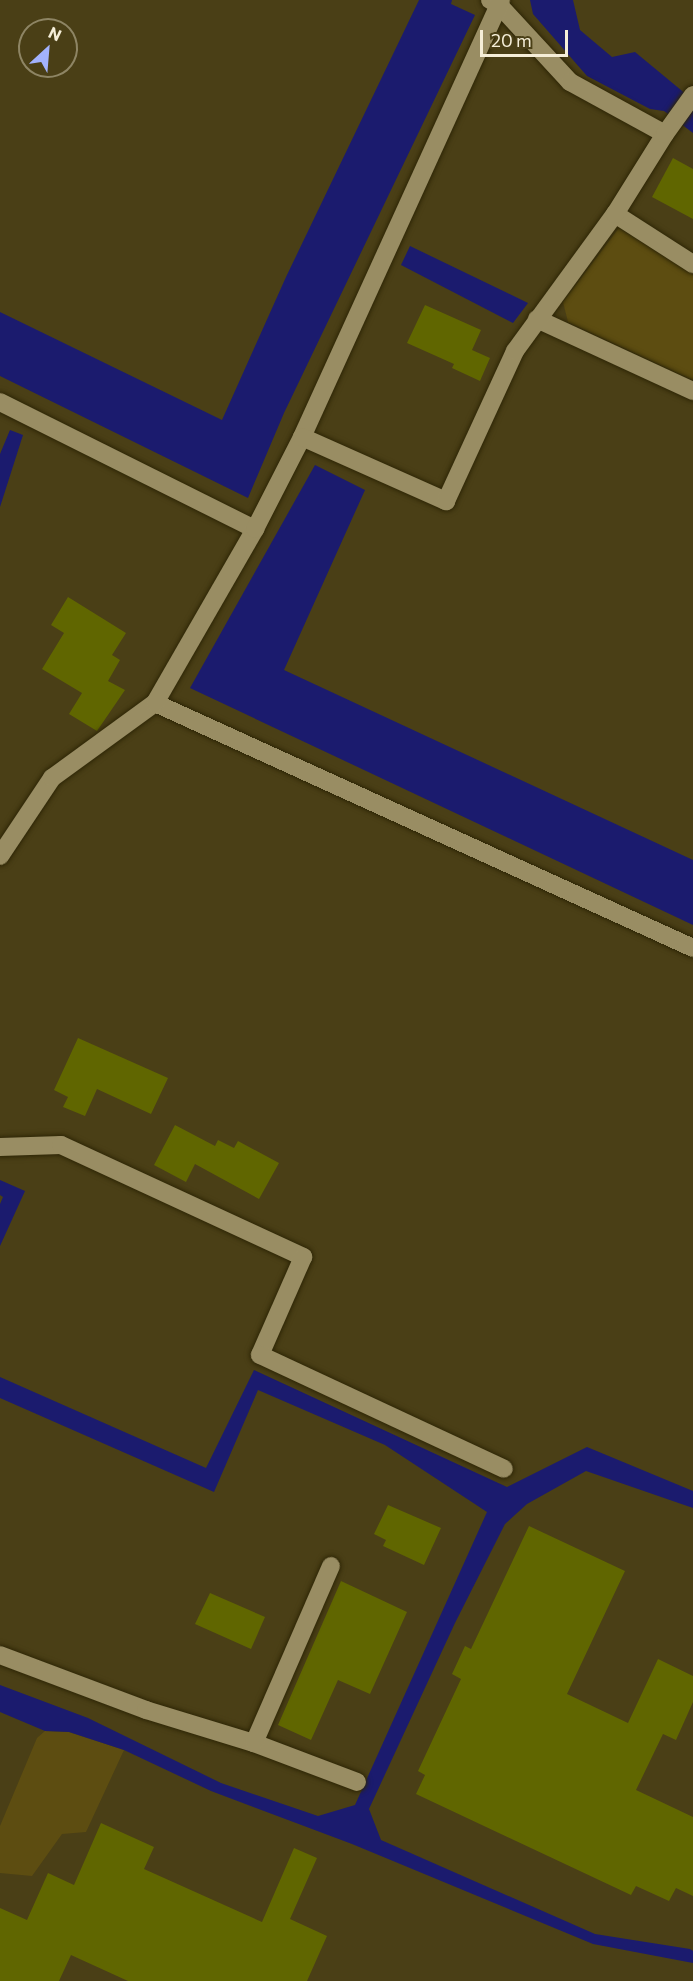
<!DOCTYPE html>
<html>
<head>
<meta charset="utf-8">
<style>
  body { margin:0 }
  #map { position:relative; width:693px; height:1981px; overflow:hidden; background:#4a3f16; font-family:Commissioner,sans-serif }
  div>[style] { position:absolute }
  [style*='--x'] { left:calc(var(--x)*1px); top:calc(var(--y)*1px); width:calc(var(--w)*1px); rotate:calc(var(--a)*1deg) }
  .green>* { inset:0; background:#5d4d11 }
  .water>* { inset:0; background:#1b1b6e }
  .building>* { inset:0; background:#606600 }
  .roads { filter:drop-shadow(0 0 2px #2e2606) drop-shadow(0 0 2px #2e2606) }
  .service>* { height:18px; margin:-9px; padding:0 9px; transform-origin:9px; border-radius:9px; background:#998d63 }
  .minor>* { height:18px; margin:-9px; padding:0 9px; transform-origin:9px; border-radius:9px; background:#998d63 }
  span { translate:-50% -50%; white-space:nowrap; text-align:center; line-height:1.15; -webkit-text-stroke:6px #4a3f16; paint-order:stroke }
  .north { position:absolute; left:18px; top:18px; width:60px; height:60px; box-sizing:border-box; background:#4a3f16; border:2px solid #8e8564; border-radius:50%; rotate:26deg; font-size:16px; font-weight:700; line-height:24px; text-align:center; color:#f5eed8 }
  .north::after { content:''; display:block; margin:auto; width:21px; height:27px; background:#a2b2fd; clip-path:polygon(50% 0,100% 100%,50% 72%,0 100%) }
  .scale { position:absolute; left:480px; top:30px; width:88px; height:27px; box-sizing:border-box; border:3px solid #f5eed8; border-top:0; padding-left:8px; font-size:18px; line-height:21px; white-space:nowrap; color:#f5eed8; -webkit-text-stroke:4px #4a3f16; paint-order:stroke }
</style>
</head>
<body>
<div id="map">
  <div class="green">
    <i style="clip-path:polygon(619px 228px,693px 275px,693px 380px,568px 322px,563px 302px)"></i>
    <i style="clip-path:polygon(45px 1731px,69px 1732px,124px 1750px,86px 1832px,62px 1834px,32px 1876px,0 1873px,0 1826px,37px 1738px)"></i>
  </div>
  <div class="water">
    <i style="clip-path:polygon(419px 0,452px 0,451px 4px,475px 15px,284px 413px,248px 498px,0 376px,0 312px,222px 420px,286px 277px)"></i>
    <i style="clip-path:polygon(530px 0,573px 0,580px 30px,612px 57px,635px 52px,693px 100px,693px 133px,664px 111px,650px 109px,587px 76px,533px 14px)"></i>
    <i style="clip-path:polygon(410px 246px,528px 303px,513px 323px,401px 265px)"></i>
    <i style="clip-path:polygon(10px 430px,23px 435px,0 507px,0 454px)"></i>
    <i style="clip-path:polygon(315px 465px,365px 490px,284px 670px,693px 860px,693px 925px,190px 688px)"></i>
    <i style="clip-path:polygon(0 1180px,25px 1191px,0 1246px,0 1204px,3px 1197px,0 1195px)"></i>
    <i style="clip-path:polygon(254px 1370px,507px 1487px,587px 1447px,693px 1491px,693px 1508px,586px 1471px,527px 1504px,505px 1524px,455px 1623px,369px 1809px,381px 1840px,595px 1934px,690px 1949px,693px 1951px,693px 1963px,593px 1944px,352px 1844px,211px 1791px,124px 1750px,69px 1732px,45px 1731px,0 1712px,0 1685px,88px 1718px,221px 1783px,318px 1816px,355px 1805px,487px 1512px,385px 1445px,258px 1390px,214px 1492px,0 1398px,0 1377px,206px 1468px)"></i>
  </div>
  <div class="building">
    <i style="clip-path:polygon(673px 158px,693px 169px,693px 219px,652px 197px)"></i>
    <i style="clip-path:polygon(425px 305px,481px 330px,472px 350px,490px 358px,480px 381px,452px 368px,454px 364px,407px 343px)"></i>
    <i style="clip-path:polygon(68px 597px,126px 633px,112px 655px,120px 660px,108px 681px,125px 690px,97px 731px,69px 714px,82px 693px,42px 669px,64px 633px,51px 625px)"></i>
    <i style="clip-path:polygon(78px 1038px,168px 1078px,151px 1114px,97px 1089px,85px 1116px,63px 1107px,68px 1097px,54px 1090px)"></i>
    <i style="clip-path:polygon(175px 1125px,215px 1146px,218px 1140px,234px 1148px,238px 1141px,279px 1163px,259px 1199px,195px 1164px,186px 1182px,154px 1165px)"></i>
    <i style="clip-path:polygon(388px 1505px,441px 1528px,424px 1565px,383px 1546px,386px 1540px,374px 1534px)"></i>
    <i style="clip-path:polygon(529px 1526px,625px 1571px,567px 1694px,628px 1723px,658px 1659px,693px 1676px,693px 1702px,676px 1740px,663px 1734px,636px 1790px,693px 1817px,693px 1896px,676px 1888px,669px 1901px,636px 1886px,631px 1895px,416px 1794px,425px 1775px,418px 1771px,461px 1679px,452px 1674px,465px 1646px,471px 1649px)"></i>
    <i style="clip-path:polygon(341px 1581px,407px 1612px,370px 1694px,338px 1680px,311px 1740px,278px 1725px)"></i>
    <i style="clip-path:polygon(210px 1593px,265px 1617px,251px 1649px,195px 1624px)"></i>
    <i style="clip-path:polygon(101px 1823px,154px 1847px,144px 1869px,262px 1922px,294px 1848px,317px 1858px,290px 1919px,327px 1936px,307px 1981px,128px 1981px,71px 1955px,59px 1981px,0 1981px,0 1908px,27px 1920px,48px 1873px,74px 1885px)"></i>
  </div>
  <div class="roads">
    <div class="service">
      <i style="--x:0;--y:1147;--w:61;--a:-1.9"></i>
      <i style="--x:61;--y:1145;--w:267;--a:24.8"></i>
      <i style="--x:303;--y:1257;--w:107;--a:113.7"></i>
      <i style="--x:260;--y:1355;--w:269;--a:25"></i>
      <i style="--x:0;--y:1655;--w:156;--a:20.6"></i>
      <i style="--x:146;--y:1710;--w:113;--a:17"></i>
      <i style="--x:254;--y:1743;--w:110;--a:20.7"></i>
      <i style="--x:254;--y:1743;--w:193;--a:-66.5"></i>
    </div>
    <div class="minor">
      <i style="--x:490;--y:0;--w:10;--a:29"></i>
      <i style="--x:499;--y:5;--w:105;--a:47.3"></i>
      <i style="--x:570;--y:82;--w:108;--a:28.7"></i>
      <i style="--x:615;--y:214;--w:93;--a:32.7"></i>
      <i style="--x:537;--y:319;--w:172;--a:24.8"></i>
      <i style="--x:0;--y:402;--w:285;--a:26.5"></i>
      <i style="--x:302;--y:437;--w:480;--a:-65.5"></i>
      <i style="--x:155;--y:703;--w:591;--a:24.48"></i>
      <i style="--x:0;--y:856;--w:94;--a:-56.3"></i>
      <i style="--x:52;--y:778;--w:127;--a:-36.1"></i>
      <i style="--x:155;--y:703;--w:201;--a:-60.1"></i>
      <i style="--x:255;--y:529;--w:103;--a:-62.9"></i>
      <i style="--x:302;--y:437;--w:158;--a:24"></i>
      <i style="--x:446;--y:501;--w:165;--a:-65.3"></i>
      <i style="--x:515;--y:351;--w:170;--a:-53.9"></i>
      <i style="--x:615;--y:214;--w:94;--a:-58"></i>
      <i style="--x:665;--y:134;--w:48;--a:-54.3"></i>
    </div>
  </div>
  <div class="north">N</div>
  <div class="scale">20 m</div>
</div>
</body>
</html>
